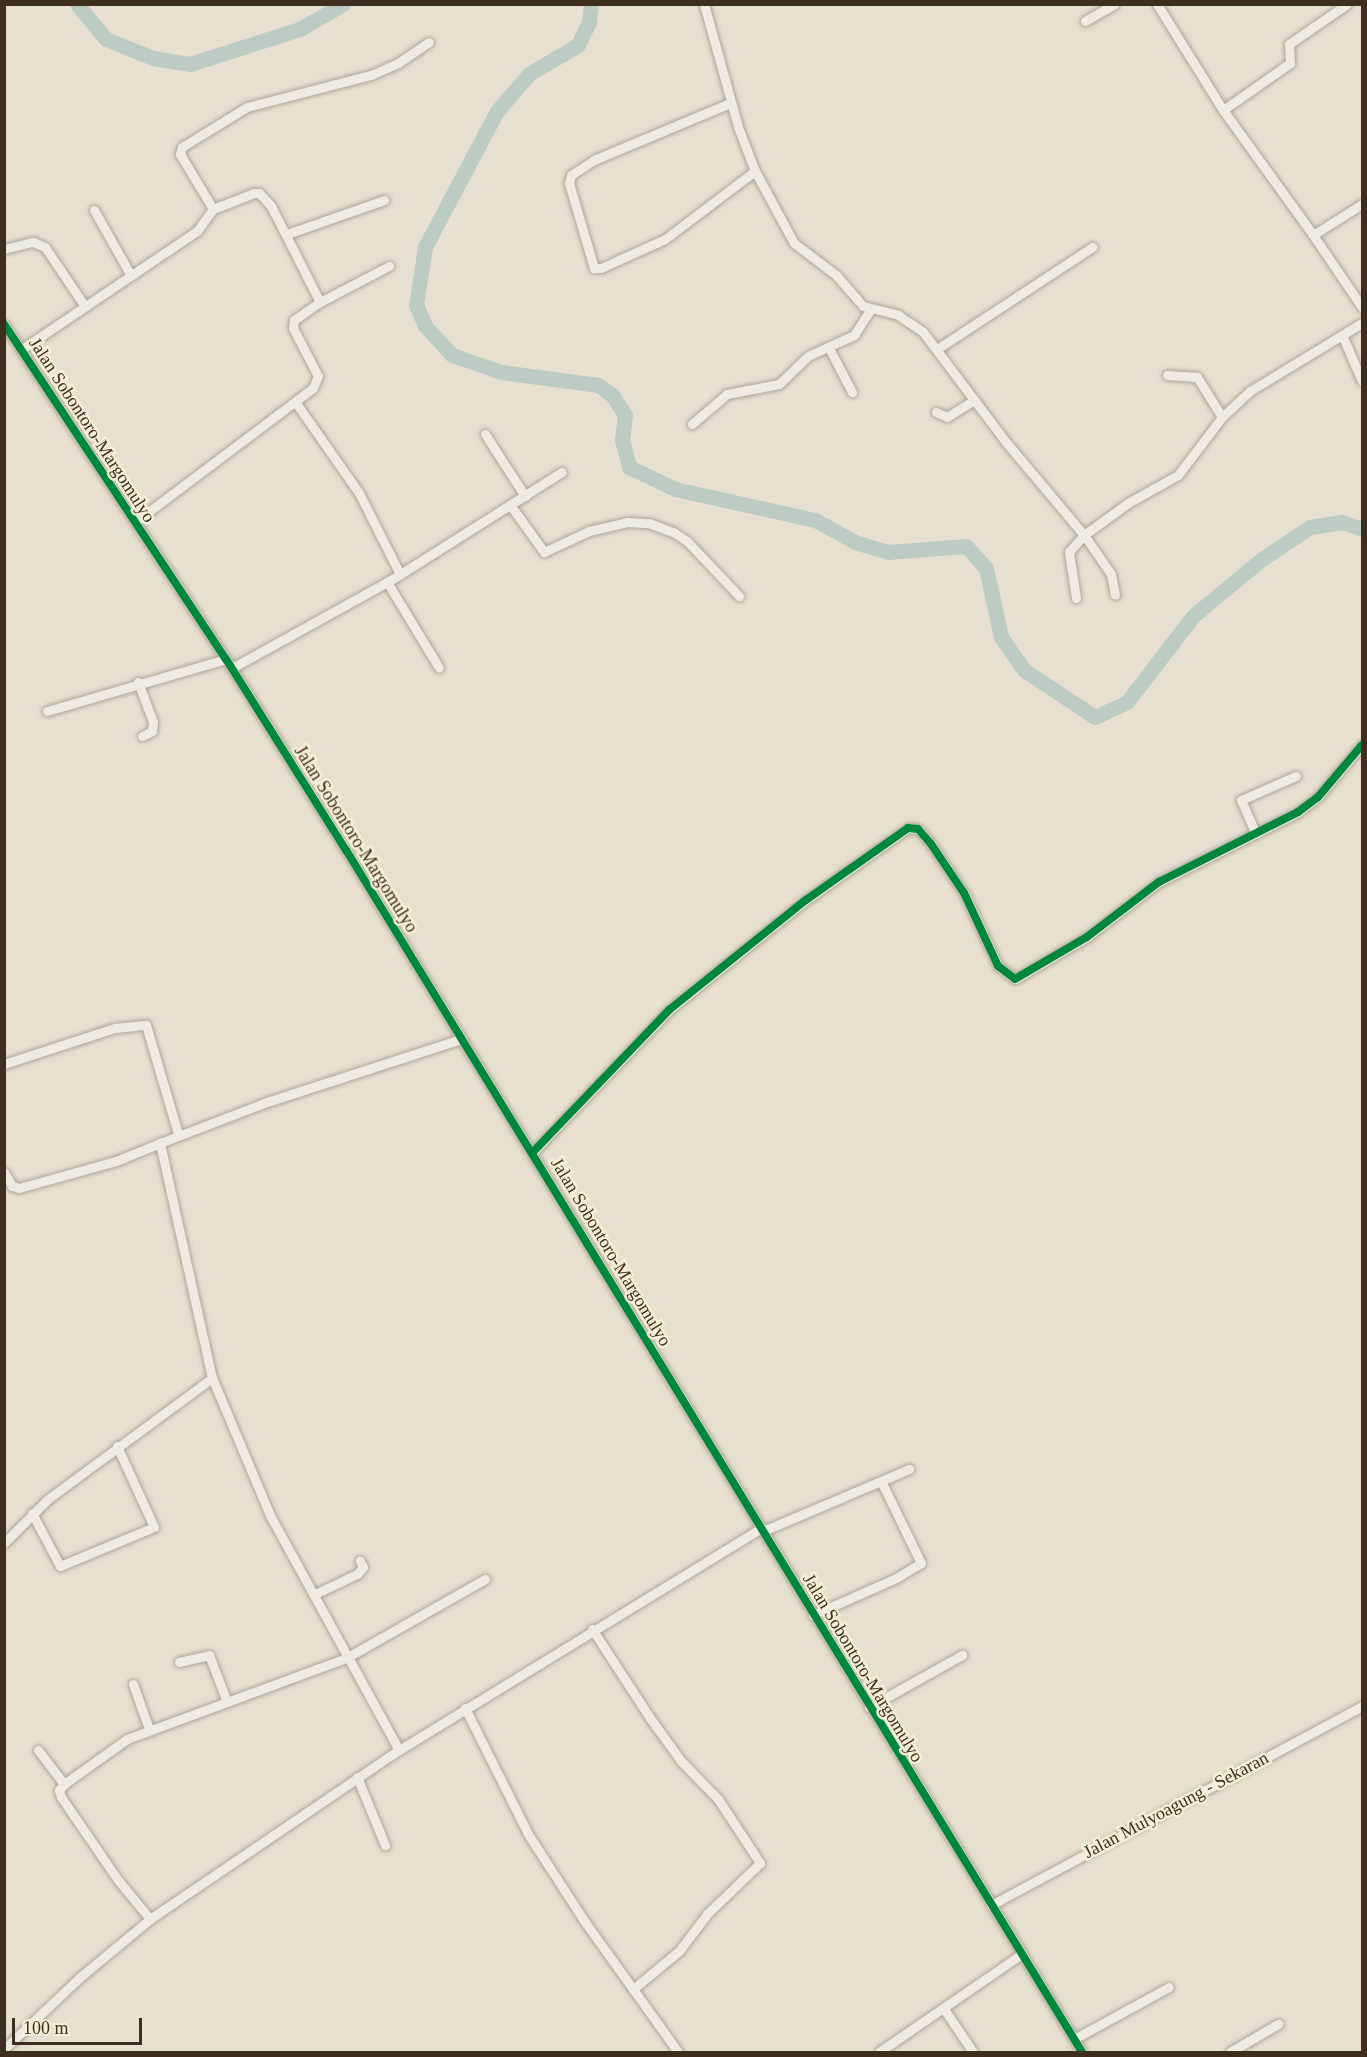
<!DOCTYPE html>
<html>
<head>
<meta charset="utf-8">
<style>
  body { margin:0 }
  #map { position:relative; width:1367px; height:2057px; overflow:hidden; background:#e7e0d1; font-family:"Times New Roman",serif }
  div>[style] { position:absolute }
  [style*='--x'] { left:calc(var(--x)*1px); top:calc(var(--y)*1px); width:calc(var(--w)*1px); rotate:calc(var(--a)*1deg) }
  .river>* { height:15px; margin:-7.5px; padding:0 7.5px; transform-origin:7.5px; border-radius:7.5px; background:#bcccc2 }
  .roads { filter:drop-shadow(0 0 2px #ada599) drop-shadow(0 0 2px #ada599) }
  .minor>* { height:9px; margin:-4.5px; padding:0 4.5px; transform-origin:4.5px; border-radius:4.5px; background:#efebe3 }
  .cycleway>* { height:8px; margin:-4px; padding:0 4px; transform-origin:4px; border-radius:4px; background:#00873e }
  span { translate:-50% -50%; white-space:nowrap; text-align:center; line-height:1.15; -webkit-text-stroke:5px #f7eed8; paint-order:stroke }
  .street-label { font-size:18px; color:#3d2e20 }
  .frame { position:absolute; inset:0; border:6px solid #3d2e20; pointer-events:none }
  .scale { position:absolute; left:12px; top:2018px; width:130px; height:27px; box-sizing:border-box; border:3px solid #3d2e20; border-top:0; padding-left:8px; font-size:18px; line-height:21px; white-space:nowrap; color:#3d2e20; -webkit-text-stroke:4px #f7eed8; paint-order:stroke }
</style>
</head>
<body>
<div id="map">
  <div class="river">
    <i style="--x:77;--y:4;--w:45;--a:50.4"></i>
    <i style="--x:106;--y:39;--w:51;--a:22"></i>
    <i style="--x:153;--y:58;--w:37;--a:9"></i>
    <i style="--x:190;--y:64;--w:115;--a:-17.7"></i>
    <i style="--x:300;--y:29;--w:50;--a:-30.2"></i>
    <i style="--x:591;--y:4;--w:18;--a:96"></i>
    <i style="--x:589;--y:22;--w:25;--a:116"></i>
    <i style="--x:578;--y:45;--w:57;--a:149.4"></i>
    <i style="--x:529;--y:74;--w:49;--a:130.9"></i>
    <i style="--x:497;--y:111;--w:154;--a:117.9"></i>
    <i style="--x:425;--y:247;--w:59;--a:98.8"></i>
    <i style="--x:416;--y:305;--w:24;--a:66"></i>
    <i style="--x:426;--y:327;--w:38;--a:47"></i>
    <i style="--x:452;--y:355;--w:52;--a:19.1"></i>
    <i style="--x:501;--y:372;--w:98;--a:7.6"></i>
    <i style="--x:598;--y:385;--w:19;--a:36"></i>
    <i style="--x:613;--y:396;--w:22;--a:58"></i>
    <i style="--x:625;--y:415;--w:25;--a:97"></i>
    <i style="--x:622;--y:440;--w:28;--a:75"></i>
    <i style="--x:629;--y:467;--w:51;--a:25.6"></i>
    <i style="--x:675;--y:489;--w:143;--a:12.5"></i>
    <i style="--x:815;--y:520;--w:46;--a:28.8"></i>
    <i style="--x:855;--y:542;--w:34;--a:17"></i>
    <i style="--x:888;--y:552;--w:78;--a:-4.4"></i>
    <i style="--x:966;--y:546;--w:30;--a:48"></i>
    <i style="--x:986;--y:568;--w:71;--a:77.7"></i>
    <i style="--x:1001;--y:637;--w:40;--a:55.1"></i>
    <i style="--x:1024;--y:670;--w:85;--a:33.5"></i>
    <i style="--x:1095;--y:717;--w:35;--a:-25"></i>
    <i style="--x:1127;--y:702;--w:108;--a:-52.5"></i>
    <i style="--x:1193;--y:616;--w:89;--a:-39.6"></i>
    <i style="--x:1262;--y:559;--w:58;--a:-33.7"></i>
    <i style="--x:1310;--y:527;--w:32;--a:-9"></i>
    <i style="--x:1342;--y:522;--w:21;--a:19"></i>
  </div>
  <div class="roads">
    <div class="minor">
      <i style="--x:704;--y:4;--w:128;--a:74.5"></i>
      <i style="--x:738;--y:127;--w:47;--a:68.9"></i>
      <i style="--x:755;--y:171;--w:82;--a:61.6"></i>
      <i style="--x:794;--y:243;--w:53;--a:37.3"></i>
      <i style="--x:836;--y:275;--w:41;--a:48.9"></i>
      <i style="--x:863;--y:306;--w:36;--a:14"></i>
      <i style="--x:898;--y:315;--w:30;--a:34"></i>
      <i style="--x:923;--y:332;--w:136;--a:53"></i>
      <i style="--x:1005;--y:441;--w:123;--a:50"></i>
      <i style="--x:1084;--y:535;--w:54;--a:-36"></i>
      <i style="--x:1128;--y:503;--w:57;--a:-29.2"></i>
      <i style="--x:1178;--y:475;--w:73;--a:-52.8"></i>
      <i style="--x:1222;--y:417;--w:38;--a:-43"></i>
      <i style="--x:1250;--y:391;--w:131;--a:-31.3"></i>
      <i style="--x:1157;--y:4;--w:125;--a:58.1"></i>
      <i style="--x:1223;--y:110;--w:154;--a:54.2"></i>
      <i style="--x:1313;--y:235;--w:58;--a:-32.3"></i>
      <i style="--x:1085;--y:21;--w:34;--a:-30"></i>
      <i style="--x:730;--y:103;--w:147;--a:157.3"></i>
      <i style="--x:594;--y:160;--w:27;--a:147"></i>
      <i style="--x:571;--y:175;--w:8;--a:104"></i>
      <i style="--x:569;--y:183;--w:89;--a:73.6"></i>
      <i style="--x:594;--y:268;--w:7;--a:0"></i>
      <i style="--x:601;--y:268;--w:70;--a:-24.4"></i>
      <i style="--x:665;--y:239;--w:113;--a:-37.1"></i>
      <i style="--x:1223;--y:110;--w:82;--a:-35"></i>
      <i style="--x:1290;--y:63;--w:19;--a:-93"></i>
      <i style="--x:1289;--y:44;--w:70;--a:-34.6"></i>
      <i style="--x:213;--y:209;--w:64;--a:-121"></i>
      <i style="--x:180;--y:154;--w:7;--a:-74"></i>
      <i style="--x:182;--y:147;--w:76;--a:-31.6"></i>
      <i style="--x:247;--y:107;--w:128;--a:-14.5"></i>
      <i style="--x:371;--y:75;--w:30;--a:-24"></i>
      <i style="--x:398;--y:63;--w:37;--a:-34"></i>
      <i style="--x:94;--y:210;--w:73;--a:60.6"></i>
      <i style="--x:287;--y:234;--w:103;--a:-19.3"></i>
      <i style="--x:1313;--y:235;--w:87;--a:55.8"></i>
      <i style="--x:4;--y:249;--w:30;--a:-14"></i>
      <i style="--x:33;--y:242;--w:13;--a:23"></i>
      <i style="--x:45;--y:247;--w:70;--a:56.1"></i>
      <i style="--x:4;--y:324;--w:402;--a:56.5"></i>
      <i style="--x:226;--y:659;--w:226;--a:57.9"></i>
      <i style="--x:346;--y:850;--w:1409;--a:58.52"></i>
      <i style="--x:1342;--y:335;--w:50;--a:66.5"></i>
      <i style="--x:829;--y:348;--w:50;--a:62.4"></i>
      <i style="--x:22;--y:349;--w:211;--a:-34"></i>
      <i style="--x:197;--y:231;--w:27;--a:-54"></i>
      <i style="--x:213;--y:209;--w:44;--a:-21.3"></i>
      <i style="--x:254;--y:193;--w:5;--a:0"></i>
      <i style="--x:259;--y:193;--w:18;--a:47"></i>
      <i style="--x:271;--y:206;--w:108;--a:63"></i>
      <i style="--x:937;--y:349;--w:186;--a:-33.3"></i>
      <i style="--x:1167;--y:375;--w:30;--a:4"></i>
      <i style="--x:1197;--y:377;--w:47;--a:58"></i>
      <i style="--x:296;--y:403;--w:110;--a:55"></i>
      <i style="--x:359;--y:493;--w:91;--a:63.2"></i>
      <i style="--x:936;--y:412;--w:12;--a:24"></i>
      <i style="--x:947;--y:417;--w:32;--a:-32"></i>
      <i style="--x:692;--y:424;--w:46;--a:-40.6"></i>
      <i style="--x:727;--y:394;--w:53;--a:-10.9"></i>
      <i style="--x:779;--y:384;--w:40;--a:-44"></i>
      <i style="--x:808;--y:356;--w:51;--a:-24.5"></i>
      <i style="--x:854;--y:335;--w:31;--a:-57"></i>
      <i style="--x:485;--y:434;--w:74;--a:57.2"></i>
      <i style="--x:511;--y:506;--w:57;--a:54.3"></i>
      <i style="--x:544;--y:552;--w:50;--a:-25"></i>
      <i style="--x:589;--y:531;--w:39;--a:-13"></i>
      <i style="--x:627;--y:522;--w:22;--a:3"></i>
      <i style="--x:649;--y:523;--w:26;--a:21"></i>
      <i style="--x:673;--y:532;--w:17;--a:33"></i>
      <i style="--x:687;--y:541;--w:76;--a:46.6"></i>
      <i style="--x:135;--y:522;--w:223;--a:-37"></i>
      <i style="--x:313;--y:388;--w:13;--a:-67"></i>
      <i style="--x:318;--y:376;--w:54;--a:-117.5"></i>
      <i style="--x:293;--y:328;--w:8;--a:-83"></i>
      <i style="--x:294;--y:320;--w:32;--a:-35"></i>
      <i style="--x:320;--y:302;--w:78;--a:-27.6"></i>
      <i style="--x:387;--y:582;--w:100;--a:58.8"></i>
      <i style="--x:1076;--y:598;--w:47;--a:-98.7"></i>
      <i style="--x:1069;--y:552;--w:23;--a:-49"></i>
      <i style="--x:1084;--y:535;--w:47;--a:55.3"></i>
      <i style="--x:1111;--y:574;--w:21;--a:79"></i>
      <i style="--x:232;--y:668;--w:182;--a:-29"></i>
      <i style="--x:391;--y:580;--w:202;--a:-32.3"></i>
      <i style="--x:138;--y:682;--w:43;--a:69.4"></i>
      <i style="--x:153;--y:722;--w:9;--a:96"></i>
      <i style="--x:152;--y:731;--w:11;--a:153"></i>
      <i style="--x:47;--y:711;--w:186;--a:-16.2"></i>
      <i style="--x:1256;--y:834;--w:37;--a:-114"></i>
      <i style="--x:1241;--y:800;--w:60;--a:-23.6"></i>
      <i style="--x:4;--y:1064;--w:117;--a:-18"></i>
      <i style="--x:115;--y:1028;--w:31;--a:-6"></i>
      <i style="--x:146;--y:1025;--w:114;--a:73.6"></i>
      <i style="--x:533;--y:1152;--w:197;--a:-46.2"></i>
      <i style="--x:669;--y:1010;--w:176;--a:-38.8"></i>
      <i style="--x:806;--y:900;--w:125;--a:-35.2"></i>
      <i style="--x:908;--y:828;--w:10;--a:6"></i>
      <i style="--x:918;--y:829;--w:20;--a:49"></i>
      <i style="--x:931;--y:844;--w:59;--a:56"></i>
      <i style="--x:964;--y:893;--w:81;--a:65"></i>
      <i style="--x:998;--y:966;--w:21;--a:37"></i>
      <i style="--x:1015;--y:979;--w:83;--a:-30.3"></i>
      <i style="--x:1087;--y:937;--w:91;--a:-37.4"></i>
      <i style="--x:1159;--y:882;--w:156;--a:-26.7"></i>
      <i style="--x:1298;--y:812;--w:25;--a:-37"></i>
      <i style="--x:1318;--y:797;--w:68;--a:-49.8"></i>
      <i style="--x:4;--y:1172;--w:16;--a:60"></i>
      <i style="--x:12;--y:1186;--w:7;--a:16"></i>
      <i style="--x:19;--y:1188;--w:101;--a:-15.6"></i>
      <i style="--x:116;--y:1161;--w:48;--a:-22.2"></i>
      <i style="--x:32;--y:1513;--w:60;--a:62.2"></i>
      <i style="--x:60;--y:1566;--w:102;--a:-22.5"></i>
      <i style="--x:154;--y:1527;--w:89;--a:-114.6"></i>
      <i style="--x:763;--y:1531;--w:159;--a:-23"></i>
      <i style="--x:4;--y:1543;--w:62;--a:-45"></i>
      <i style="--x:48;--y:1499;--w:204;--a:-36.4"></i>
      <i style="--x:315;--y:1594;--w:47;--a:-25.5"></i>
      <i style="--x:357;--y:1574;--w:9;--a:-49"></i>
      <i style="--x:363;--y:1567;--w:7;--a:-117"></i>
      <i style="--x:813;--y:1615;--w:91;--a:-24"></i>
      <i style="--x:896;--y:1578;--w:29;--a:-31"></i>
      <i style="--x:921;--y:1563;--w:91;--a:-116"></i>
      <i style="--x:592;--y:1629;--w:106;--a:56.9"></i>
      <i style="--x:650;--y:1718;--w:53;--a:54.2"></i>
      <i style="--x:681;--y:1761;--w:53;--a:45.8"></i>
      <i style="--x:718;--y:1799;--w:77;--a:56.7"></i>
      <i style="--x:760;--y:1863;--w:74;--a:136.1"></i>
      <i style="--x:707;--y:1914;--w:46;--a:127.1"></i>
      <i style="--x:679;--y:1951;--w:60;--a:140.4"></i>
      <i style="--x:179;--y:1662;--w:31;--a:-13"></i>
      <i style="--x:209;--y:1655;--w:50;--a:69"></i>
      <i style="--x:133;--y:1684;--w:48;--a:70.4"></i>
      <i style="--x:869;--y:1707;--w:107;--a:-29.2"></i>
      <i style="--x:465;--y:1708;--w:141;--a:63.4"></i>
      <i style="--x:528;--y:1834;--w:105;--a:57.1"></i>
      <i style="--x:585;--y:1922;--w:160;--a:54.4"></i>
      <i style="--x:38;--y:1750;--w:43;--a:52.6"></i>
      <i style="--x:399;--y:1750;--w:268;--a:-118.8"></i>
      <i style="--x:270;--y:1515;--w:149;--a:-112.9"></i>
      <i style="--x:212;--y:1378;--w:241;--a:-102.5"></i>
      <i style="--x:160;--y:1143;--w:111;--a:-21"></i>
      <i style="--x:264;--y:1103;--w:207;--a:-18"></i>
      <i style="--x:357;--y:1777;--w:74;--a:67.6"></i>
      <i style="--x:991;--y:1905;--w:421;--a:-28.2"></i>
      <i style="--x:150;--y:1919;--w:50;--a:-129.4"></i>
      <i style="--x:118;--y:1880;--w:101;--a:-124.5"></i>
      <i style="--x:61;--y:1797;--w:7;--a:-106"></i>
      <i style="--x:59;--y:1790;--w:8;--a:-50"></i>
      <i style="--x:64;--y:1784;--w:77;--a:-35.5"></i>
      <i style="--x:127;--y:1739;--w:233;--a:-20.3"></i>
      <i style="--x:346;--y:1658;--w:160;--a:-29.6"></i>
      <i style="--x:944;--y:2009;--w:52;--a:56"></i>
      <i style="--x:1074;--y:2039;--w:108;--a:-28.7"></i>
      <i style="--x:4;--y:2049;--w:103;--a:-43.4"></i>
      <i style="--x:79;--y:1978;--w:92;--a:-39.7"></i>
      <i style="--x:150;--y:1919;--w:301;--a:-34.2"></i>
      <i style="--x:399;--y:1750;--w:425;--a:-31.5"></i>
      <i style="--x:879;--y:2052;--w:171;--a:-34.5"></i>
      <i style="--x:1230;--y:2052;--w:56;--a:-30.3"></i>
    </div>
  </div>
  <div class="cycleway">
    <i style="--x:4;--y:324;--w:402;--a:56.5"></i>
    <i style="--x:226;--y:659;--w:226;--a:57.9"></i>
    <i style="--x:346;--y:850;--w:1409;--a:58.52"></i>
    <i style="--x:533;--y:1152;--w:197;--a:-46.2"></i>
    <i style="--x:669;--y:1010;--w:176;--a:-38.8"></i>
    <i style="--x:806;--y:900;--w:125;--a:-35.2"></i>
    <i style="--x:908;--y:828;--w:10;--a:6"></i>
    <i style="--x:918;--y:829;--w:20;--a:49"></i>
    <i style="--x:931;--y:844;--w:59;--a:56"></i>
    <i style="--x:964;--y:893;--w:81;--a:65"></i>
    <i style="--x:998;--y:966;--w:21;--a:37"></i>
    <i style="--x:1015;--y:979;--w:83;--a:-30.3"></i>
    <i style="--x:1087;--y:937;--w:91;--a:-37.4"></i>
    <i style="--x:1159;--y:882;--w:156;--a:-26.7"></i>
    <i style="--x:1298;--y:812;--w:25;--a:-37"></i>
    <i style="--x:1318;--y:797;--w:68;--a:-49.8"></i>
  </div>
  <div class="street-label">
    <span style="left:92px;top:430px;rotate:57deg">Jalan Sobontoro-Margomulyo</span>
    <span style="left:356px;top:839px;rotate:58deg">Jalan Sobontoro-Margomulyo</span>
    <span style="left:611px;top:1252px;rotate:59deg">Jalan Sobontoro-Margomulyo</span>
    <span style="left:863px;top:1668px;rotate:59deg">Jalan Sobontoro-Margomulyo</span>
    <span style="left:1176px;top:1805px;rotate:-28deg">Jalan Mulyoagung - Sekaran</span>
  </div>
  <div class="frame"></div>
  <div class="scale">100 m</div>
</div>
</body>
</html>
